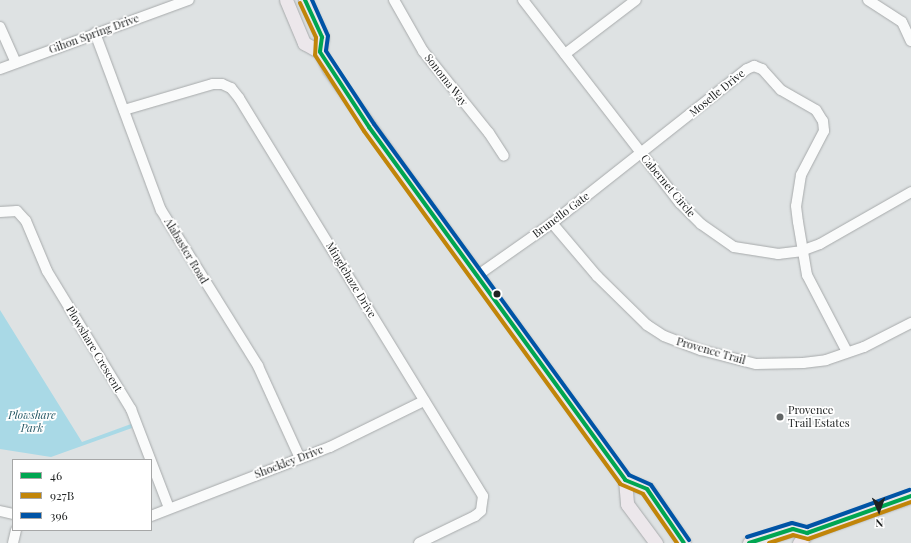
<!DOCTYPE html>
<html>
<head>
<meta charset="utf-8">
<style>
  body { margin:0 }
  #map { position:relative; width:911px; height:543px; overflow:hidden; background:#dee2e3; font-family:"Playfair Display",serif }
  div>[style] { position:absolute }
  [style*='--x'] { left:calc(var(--x)*1px); top:calc(var(--y)*1px); width:calc(var(--w)*1px); rotate:calc(var(--a)*1deg) }
  .green>* { inset:0; background:#a9d9e6 }
  .roads { filter:drop-shadow(0 0 1px #a7aaab) drop-shadow(0 0 1px #a7aaab) }
  .minor>* { height:10px; margin:-5px; padding:0 5px; transform-origin:5px; border-radius:5px; background:#fafbfb }
  .major>* { height:13px; margin:-6.5px; padding:0 6.5px; transform-origin:6.5px; border-radius:6.5px; background:#ece7eb }
  .bus-1>* { height:4px; margin:-2px; padding:0 2px; transform-origin:2px; border-radius:2px; background:#00a651 }
  .bus-2>* { height:4px; margin:-2px; padding:0 2px; transform-origin:2px; border-radius:2px; background:#c18509 }
  .bus-3>* { height:4px; margin:-2px; padding:0 2px; transform-origin:2px; border-radius:2px; background:#0054a6 }
  .dots>* { width:11px; height:11px; translate:-50% -50%; box-sizing:border-box; border:2px solid #fff; border-radius:50% }
  span { translate:-50% -50%; white-space:nowrap; text-align:center; line-height:1.15; -webkit-text-stroke:3.5px #fff; paint-order:stroke }
  .street-label { font-size:11px; color:#202323 }
  .poi-label { font-size:11px; color:#202323 }
  .left { translate:0 -50%; text-align:left }
  .park-label { font-size:11px; color:#285a67; font-style:italic }
  .legend { position:absolute; left:12px; top:459px; width:140px; height:72px; box-sizing:border-box; background:#fff; border:1px solid #a6a7a7; margin:0; padding:5px 7px; list-style:none; font-size:12px; color:#202323 }
  .legend li { display:flex; align-items:center; gap:8px; height:20px }
  .legend b { width:20px; border:1px solid #a6a7a7 }
  .north { position:absolute; left:859px; top:491px; width:40px; height:40px; -webkit-text-stroke:3px #fff; paint-order:stroke; rotate:178deg; font-size:11px; font-weight:700; line-height:16px; text-align:center; color:#202323 }
  .north::after { content:''; display:block; margin:auto; width:14px; height:18px; background:#202323; clip-path:polygon(50% 0,100% 100%,50% 72%,0 100%) }
</style>
</head>
<body>
<div id="map">
  <div class="green">
    <i style="clip-path:polygon(0 310px,82px 442px,131px 424px,132px 428px,51px 457px,0 449px)"></i>
  </div>
  <div class="roads">
    <div class="minor">
      <i style="--x:394;--y:0;--w:59;--a:60.4"></i>
      <i style="--x:423;--y:51;--w:105;--a:51.2"></i>
      <i style="--x:489;--y:133;--w:27;--a:57"></i>
      <i style="--x:523;--y:0;--w:257;--a:52.3"></i>
      <i style="--x:680;--y:203;--w:30;--a:45"></i>
      <i style="--x:701;--y:224;--w:40;--a:34.9"></i>
      <i style="--x:734;--y:247;--w:45;--a:9"></i>
      <i style="--x:778;--y:254;--w:23;--a:-7"></i>
      <i style="--x:801;--y:251;--w:20;--a:-20"></i>
      <i style="--x:820;--y:244;--w:105;--a:-29.7"></i>
      <i style="--x:868;--y:0;--w:40;--a:32.9"></i>
      <i style="--x:902;--y:22;--w:21;--a:65"></i>
      <i style="--x:0;--y:27;--w:39;--a:66"></i>
      <i style="--x:95;--y:33;--w:189;--a:69.6"></i>
      <i style="--x:161;--y:210;--w:184;--a:58.1"></i>
      <i style="--x:258;--y:366;--w:101;--a:65.5"></i>
      <i style="--x:565;--y:54;--w:89;--a:-37.3"></i>
      <i style="--x:0;--y:69;--w:201;--a:-20.1"></i>
      <i style="--x:124;--y:110;--w:93;--a:-16.3"></i>
      <i style="--x:213;--y:84;--w:9;--a:0"></i>
      <i style="--x:222;--y:84;--w:10;--a:24"></i>
      <i style="--x:231;--y:88;--w:13;--a:51"></i>
      <i style="--x:239;--y:98;--w:467;--a:58.5"></i>
      <i style="--x:483;--y:496;--w:15;--a:98"></i>
      <i style="--x:481;--y:511;--w:8;--a:140"></i>
      <i style="--x:475;--y:516;--w:62;--a:154.3"></i>
      <i style="--x:0;--y:212;--w:17;--a:-3"></i>
      <i style="--x:17;--y:211;--w:13;--a:48"></i>
      <i style="--x:26;--y:221;--w:54;--a:67.2"></i>
      <i style="--x:47;--y:271;--w:162;--a:58.7"></i>
      <i style="--x:131;--y:409;--w:106;--a:69"></i>
      <i style="--x:552;--y:223;--w:70;--a:49.7"></i>
      <i style="--x:597;--y:276;--w:70;--a:44.4"></i>
      <i style="--x:647;--y:325;--w:20;--a:33"></i>
      <i style="--x:664;--y:336;--w:40;--a:21"></i>
      <i style="--x:701;--y:350;--w:57;--a:14.3"></i>
      <i style="--x:756;--y:364;--w:47;--a:-1.2"></i>
      <i style="--x:803;--y:363;--w:23;--a:-7"></i>
      <i style="--x:826;--y:360;--w:40;--a:-18.9"></i>
      <i style="--x:864;--y:347;--w:53;--a:-27.1"></i>
      <i style="--x:478;--y:275;--w:90;--a:-35.1"></i>
      <i style="--x:552;--y:223;--w:248;--a:-38.3"></i>
      <i style="--x:747;--y:69;--w:8;--a:-23"></i>
      <i style="--x:754;--y:66;--w:9;--a:21"></i>
      <i style="--x:762;--y:69;--w:28;--a:48"></i>
      <i style="--x:781;--y:90;--w:40;--a:29.7"></i>
      <i style="--x:816;--y:110;--w:13;--a:58"></i>
      <i style="--x:823;--y:121;--w:10;--a:84"></i>
      <i style="--x:824;--y:131;--w:50;--a:117.6"></i>
      <i style="--x:801;--y:175;--w:31;--a:99"></i>
      <i style="--x:796;--y:206;--w:16;--a:83"></i>
      <i style="--x:798;--y:222;--w:54;--a:80.4"></i>
      <i style="--x:807;--y:275;--w:87;--a:62.5"></i>
      <i style="--x:0;--y:511;--w:13;--a:13"></i>
      <i style="--x:151;--y:516;--w:192;--a:-21.1"></i>
      <i style="--x:330;--y:447;--w:105;--a:-26.1"></i>
      <i style="--x:13;--y:543;--w:13;--a:-77"></i>
    </div>
    <div class="major">
      <i style="--x:286;--y:0;--w:47;--a:67.3"></i>
      <i style="--x:304;--y:43;--w:18;--a:29"></i>
      <i style="--x:320;--y:52;--w:19;--a:62"></i>
      <i style="--x:329;--y:69;--w:109;--a:54.7"></i>
      <i style="--x:392;--y:158;--w:397;--a:54.1"></i>
      <i style="--x:625;--y:480;--w:24;--a:85"></i>
      <i style="--x:627;--y:504;--w:49;--a:53.4"></i>
      <i style="--x:305;--y:0;--w:41;--a:65.3"></i>
      <i style="--x:322;--y:37;--w:15;--a:98"></i>
      <i style="--x:625;--y:480;--w:24;--a:22"></i>
      <i style="--x:647;--y:489;--w:65;--a:55.6"></i>
      <i style="--x:749;--y:543;--w:46;--a:-17.7"></i>
      <i style="--x:793;--y:529;--w:15;--a:16"></i>
      <i style="--x:799;--y:543;--w:13;--a:-51"></i>
      <i style="--x:807;--y:533;--w:110;--a:-19.6"></i>
    </div>
  </div>
  <div class="bus-1">
    <i style="--x:305;--y:0;--w:41;--a:65.3"></i>
    <i style="--x:322;--y:37;--w:15;--a:98"></i>
    <i style="--x:320;--y:52;--w:90;--a:56.8"></i>
    <i style="--x:369;--y:127;--w:436;--a:54"></i>
    <i style="--x:625;--y:480;--w:24;--a:22"></i>
    <i style="--x:647;--y:489;--w:65;--a:55.6"></i>
    <i style="--x:749;--y:543;--w:46;--a:-17.7"></i>
    <i style="--x:793;--y:529;--w:15;--a:16"></i>
    <i style="--x:807;--y:533;--w:110;--a:-19.6"></i>
  </div>
  <div class="bus-2">
    <i style="--x:300;--y:3;--w:38;--a:65"></i>
    <i style="--x:316;--y:38;--w:17;--a:93"></i>
    <i style="--x:315;--y:55;--w:90;--a:57.2"></i>
    <i style="--x:364;--y:131;--w:436;--a:54"></i>
    <i style="--x:620;--y:484;--w:25;--a:23"></i>
    <i style="--x:643;--y:494;--w:60;--a:55.2"></i>
    <i style="--x:769;--y:543;--w:25;--a:-18"></i>
    <i style="--x:793;--y:535;--w:16;--a:15"></i>
    <i style="--x:808;--y:539;--w:109;--a:-19.8"></i>
  </div>
  <div class="bus-3">
    <i style="--x:312;--y:0;--w:39;--a:66"></i>
    <i style="--x:328;--y:36;--w:15;--a:98"></i>
    <i style="--x:326;--y:51;--w:87;--a:56.7"></i>
    <i style="--x:374;--y:124;--w:434;--a:54"></i>
    <i style="--x:629;--y:475;--w:24;--a:24"></i>
    <i style="--x:651;--y:485;--w:67;--a:55.4"></i>
    <i style="--x:747;--y:537;--w:47;--a:-17.3"></i>
    <i style="--x:792;--y:523;--w:16;--a:15"></i>
    <i style="--x:807;--y:527;--w:109;--a:-19.9"></i>
  </div>
  <div class="dots">
    <i style="left:497px;top:294px;background:#202323"></i>
    <i style="left:780px;top:417px;background:#626666"></i>
  </div>
  <div class="street-label">
    <span style="left:94px;top:34px;rotate:-20deg">Gihon Spring Drive</span>
    <span style="left:446px;top:80px;rotate:52deg">Sonoma Way</span>
    <span style="left:717px;top:93px;rotate:-39deg">Moselle Drive</span>
    <span style="left:668px;top:186px;rotate:50deg">Cabernet Circle</span>
    <span style="left:561px;top:215px;rotate:-37deg">Brunello Gate</span>
    <span style="left:186px;top:251px;rotate:59deg">Alabaster Road</span>
    <span style="left:351px;top:280px;rotate:59deg">Minglehaze Drive</span>
    <span style="left:94px;top:349px;rotate:59deg">Plowshare Crescent</span>
    <span style="left:711px;top:351px;rotate:16deg">Provence Trail</span>
    <span style="left:289px;top:462px;rotate:-21deg">Shockley Drive</span>
  </div>
  <div class="poi-label">
    <span class="left" style="left:788px;top:417px">Provence<br>Trail Estates</span>
  </div>
  <div class="park-label">
    <span style="left:32px;top:422px">Plowshare<br>Park</span>
  </div>
  <ul class="legend">
  <li><b style="height:5px;background:#00a651"></b>46</li>
  <li><b style="height:5px;background:#c18509"></b>927B</li>
  <li><b style="height:5px;background:#0054a6"></b>396</li>
  </ul>
  <div class="north">N</div>
</div>
</body>
</html>
